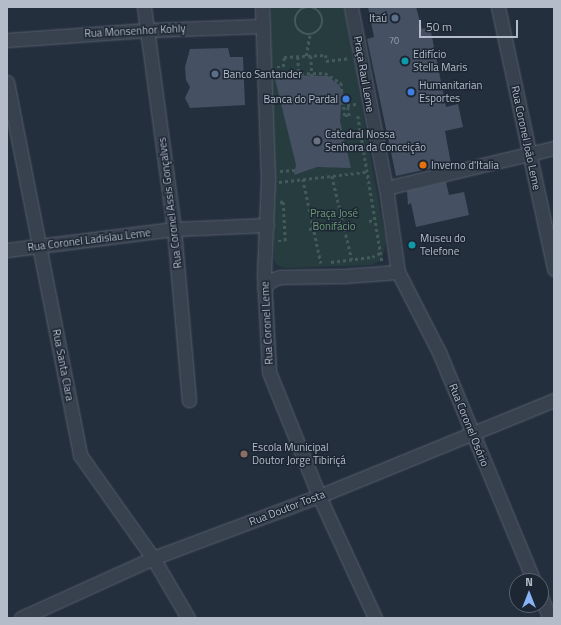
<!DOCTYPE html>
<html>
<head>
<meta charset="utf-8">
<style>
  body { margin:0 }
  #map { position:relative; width:561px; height:625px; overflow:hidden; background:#242f3e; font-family:"Titillium Web",sans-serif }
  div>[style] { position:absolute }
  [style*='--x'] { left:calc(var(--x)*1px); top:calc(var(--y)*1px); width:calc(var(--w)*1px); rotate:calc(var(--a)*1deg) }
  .green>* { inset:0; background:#263c3f }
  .building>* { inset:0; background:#455162 }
  .path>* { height:2.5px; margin-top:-1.25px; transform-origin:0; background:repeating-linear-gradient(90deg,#44595c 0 3px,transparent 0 6px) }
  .path>.ring { margin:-1.25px; padding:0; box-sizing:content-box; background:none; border:2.5px solid #44595c; border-radius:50% }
  .roads { filter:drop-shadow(0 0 1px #565f6c) drop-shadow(0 0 1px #565f6c) }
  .minor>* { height:13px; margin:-6.5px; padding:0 6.5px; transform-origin:6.5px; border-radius:6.5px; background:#38414e }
  .dots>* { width:11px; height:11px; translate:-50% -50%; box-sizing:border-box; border:2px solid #1d2633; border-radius:50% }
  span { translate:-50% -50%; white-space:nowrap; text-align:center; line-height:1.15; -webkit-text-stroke:3px #1d2633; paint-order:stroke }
  .number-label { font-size:9px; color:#98a1af }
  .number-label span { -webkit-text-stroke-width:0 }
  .poi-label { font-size:11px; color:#b4bcc9 }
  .right { translate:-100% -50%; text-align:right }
  .left { translate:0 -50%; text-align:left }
  .street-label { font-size:11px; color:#b4bcc9 }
  .park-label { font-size:11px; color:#6b9a76 }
  .frame { position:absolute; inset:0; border:8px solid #b4bcc9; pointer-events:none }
  .north { position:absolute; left:509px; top:573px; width:40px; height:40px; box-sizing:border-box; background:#1d2633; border:1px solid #59626f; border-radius:50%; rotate:0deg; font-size:11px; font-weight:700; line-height:16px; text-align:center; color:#b4bcc9 }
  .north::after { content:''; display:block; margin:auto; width:14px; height:18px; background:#8ab4f8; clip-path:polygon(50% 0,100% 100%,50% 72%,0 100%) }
  .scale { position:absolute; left:419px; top:20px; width:99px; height:18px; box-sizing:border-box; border:2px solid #b4bcc9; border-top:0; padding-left:5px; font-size:12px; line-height:14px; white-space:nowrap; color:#b4bcc9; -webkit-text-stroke:3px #1d2633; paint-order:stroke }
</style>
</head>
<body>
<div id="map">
  <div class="green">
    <i style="clip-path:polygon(270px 7px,344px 7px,386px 243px,382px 260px,371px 265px,285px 268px,277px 265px,274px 260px)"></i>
  </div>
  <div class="building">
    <i style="clip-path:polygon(368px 7px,416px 7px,422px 29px,430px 27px,446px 107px,458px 104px,463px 127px,445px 131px,451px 164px,396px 176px,367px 39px,374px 37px)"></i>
    <i style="clip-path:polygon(228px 48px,230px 57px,243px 57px,245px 105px,190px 108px,185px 98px,190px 87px,186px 80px,185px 67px,190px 49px)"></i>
    <i style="clip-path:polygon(274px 75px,328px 76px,339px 85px,349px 104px,341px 105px,340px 121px,351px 168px,317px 167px,294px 175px,296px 165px)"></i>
    <i style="clip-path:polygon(446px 182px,449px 195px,464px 192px,469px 215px,416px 227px,411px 203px,408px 205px,407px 191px)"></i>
  </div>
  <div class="path">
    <i class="ring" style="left:295px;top:7px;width:25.5px;height:25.5px"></i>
    <i style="--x:306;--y:56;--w:22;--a:-80"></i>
    <i style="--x:311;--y:56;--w:20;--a:87"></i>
    <i style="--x:298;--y:57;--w:19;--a:87"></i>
    <i style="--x:277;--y:67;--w:6;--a:0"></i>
    <i style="--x:283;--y:67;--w:10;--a:-84"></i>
    <i style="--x:284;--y:57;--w:42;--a:-2.7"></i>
    <i style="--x:326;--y:55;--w:6;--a:90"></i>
    <i style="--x:326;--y:61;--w:23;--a:-7"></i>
    <i style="--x:277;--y:74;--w:48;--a:-1.2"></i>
    <i style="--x:325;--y:73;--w:19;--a:32"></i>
    <i style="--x:341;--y:83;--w:33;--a:83"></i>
    <i style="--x:345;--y:116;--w:4;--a:0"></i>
    <i style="--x:349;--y:116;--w:11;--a:-100"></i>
    <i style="--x:347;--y:105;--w:9;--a:-6"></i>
    <i style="--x:358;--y:116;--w:147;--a:80.6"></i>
    <i style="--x:280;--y:171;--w:15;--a:-4"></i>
    <i style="--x:332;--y:176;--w:86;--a:76.6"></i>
    <i style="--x:303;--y:179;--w:86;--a:77.9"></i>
    <i style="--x:279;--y:182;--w:88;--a:-6.6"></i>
    <i style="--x:369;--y:221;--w:6;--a:-9"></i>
    <i style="--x:340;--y:226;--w:8;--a:-14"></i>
    <i style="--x:309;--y:229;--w:6;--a:-9"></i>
    <i style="--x:278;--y:241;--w:7;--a:0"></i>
    <i style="--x:285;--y:241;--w:39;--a:-93"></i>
    <i style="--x:283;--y:202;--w:5;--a:169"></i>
    <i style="--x:331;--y:262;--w:41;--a:-7"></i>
    <i style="--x:372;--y:257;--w:9;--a:-27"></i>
  </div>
  <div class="roads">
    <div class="minor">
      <i style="--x:144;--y:7;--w:224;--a:82.3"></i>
      <i style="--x:174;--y:229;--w:172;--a:85"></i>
      <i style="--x:262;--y:7;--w:171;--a:88"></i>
      <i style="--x:268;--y:178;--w:97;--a:92.4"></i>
      <i style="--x:264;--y:275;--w:97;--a:87"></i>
      <i style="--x:269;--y:372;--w:134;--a:68"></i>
      <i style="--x:319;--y:496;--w:134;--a:65.3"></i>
      <i style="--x:351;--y:7;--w:184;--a:79.1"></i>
      <i style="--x:386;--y:188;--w:85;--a:81.9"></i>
      <i style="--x:398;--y:272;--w:90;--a:62.9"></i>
      <i style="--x:439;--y:352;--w:248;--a:67.5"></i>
      <i style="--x:498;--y:7;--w:268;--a:77.9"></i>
      <i style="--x:7;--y:40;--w:141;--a:-4.1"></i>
      <i style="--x:148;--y:30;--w:115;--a:-2"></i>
      <i style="--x:7;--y:82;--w:380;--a:78.9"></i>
      <i style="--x:80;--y:455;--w:126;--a:54.7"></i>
      <i style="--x:153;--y:558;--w:69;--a:59.7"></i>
      <i style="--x:386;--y:188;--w:173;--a:-13.4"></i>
      <i style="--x:7;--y:250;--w:168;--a:-7.2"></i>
      <i style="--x:174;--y:229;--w:93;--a:-2.5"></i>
      <i style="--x:264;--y:288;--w:11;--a:-49"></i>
      <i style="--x:271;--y:280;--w:9;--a:-18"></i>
      <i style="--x:280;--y:277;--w:64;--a:-0.9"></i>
      <i style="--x:344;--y:276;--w:54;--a:-4.2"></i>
      <i style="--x:541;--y:597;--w:23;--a:67"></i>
      <i style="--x:21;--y:618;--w:145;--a:-24.4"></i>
      <i style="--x:153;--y:558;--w:177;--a:-20.5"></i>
      <i style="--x:319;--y:496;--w:254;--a:-22.2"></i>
    </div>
  </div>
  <div class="dots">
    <i style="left:395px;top:18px;background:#5c6f8a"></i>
    <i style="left:405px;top:61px;background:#0f9aa8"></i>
    <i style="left:215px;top:74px;background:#5c6f8a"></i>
    <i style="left:411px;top:92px;background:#3f7fe0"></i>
    <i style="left:346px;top:99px;background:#3f7fe0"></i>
    <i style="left:317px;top:141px;background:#6b7280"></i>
    <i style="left:423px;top:165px;background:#e8710a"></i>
    <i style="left:412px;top:245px;background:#0f9aa8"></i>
    <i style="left:244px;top:454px;background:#8d6e63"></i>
  </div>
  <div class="number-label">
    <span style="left:394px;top:41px">70</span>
  </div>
  <div class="poi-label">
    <span class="right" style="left:387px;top:18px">Itaú</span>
    <span class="left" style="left:413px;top:61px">Edifício<br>Stella Maris</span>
    <span class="left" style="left:223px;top:74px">Banco Santander</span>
    <span class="left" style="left:419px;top:92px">Humanitarian<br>Esportes</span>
    <span class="right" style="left:338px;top:99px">Banca do Pardal</span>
    <span class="left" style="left:325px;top:141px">Catedral Nossa<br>Senhora da Conceição</span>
    <span class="left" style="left:431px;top:165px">Inverno d'Italia</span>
    <span class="left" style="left:420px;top:245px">Museu do<br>Telefone</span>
    <span class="left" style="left:252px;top:454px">Escola Municipal<br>Doutor Jorge Tibiriçá</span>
  </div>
  <div class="street-label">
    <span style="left:135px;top:31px;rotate:-3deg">Rua Monsenhor Kohly</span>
    <span style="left:364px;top:74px;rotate:80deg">Praça Raul Leme</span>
    <span style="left:526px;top:138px;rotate:78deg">Rua Coronel João Leme</span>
    <span style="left:170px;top:203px;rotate:-97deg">Rua Coronel Assis Gonçalves</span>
    <span style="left:89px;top:240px;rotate:-7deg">Rua Coronel Ladislau Leme</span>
    <span style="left:267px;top:323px;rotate:-93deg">Rua Coronel Leme</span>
    <span style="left:63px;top:365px;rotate:79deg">Rua Santa Clara</span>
    <span style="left:469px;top:425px;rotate:68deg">Rua Coronel Osório</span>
    <span style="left:287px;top:508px;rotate:-21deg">Rua Doutor Tosta</span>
  </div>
  <div class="park-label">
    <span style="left:334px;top:220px">Praça José<br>Bonifácio</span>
  </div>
  <div class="frame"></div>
  <div class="north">N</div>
  <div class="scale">50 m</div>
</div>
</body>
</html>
